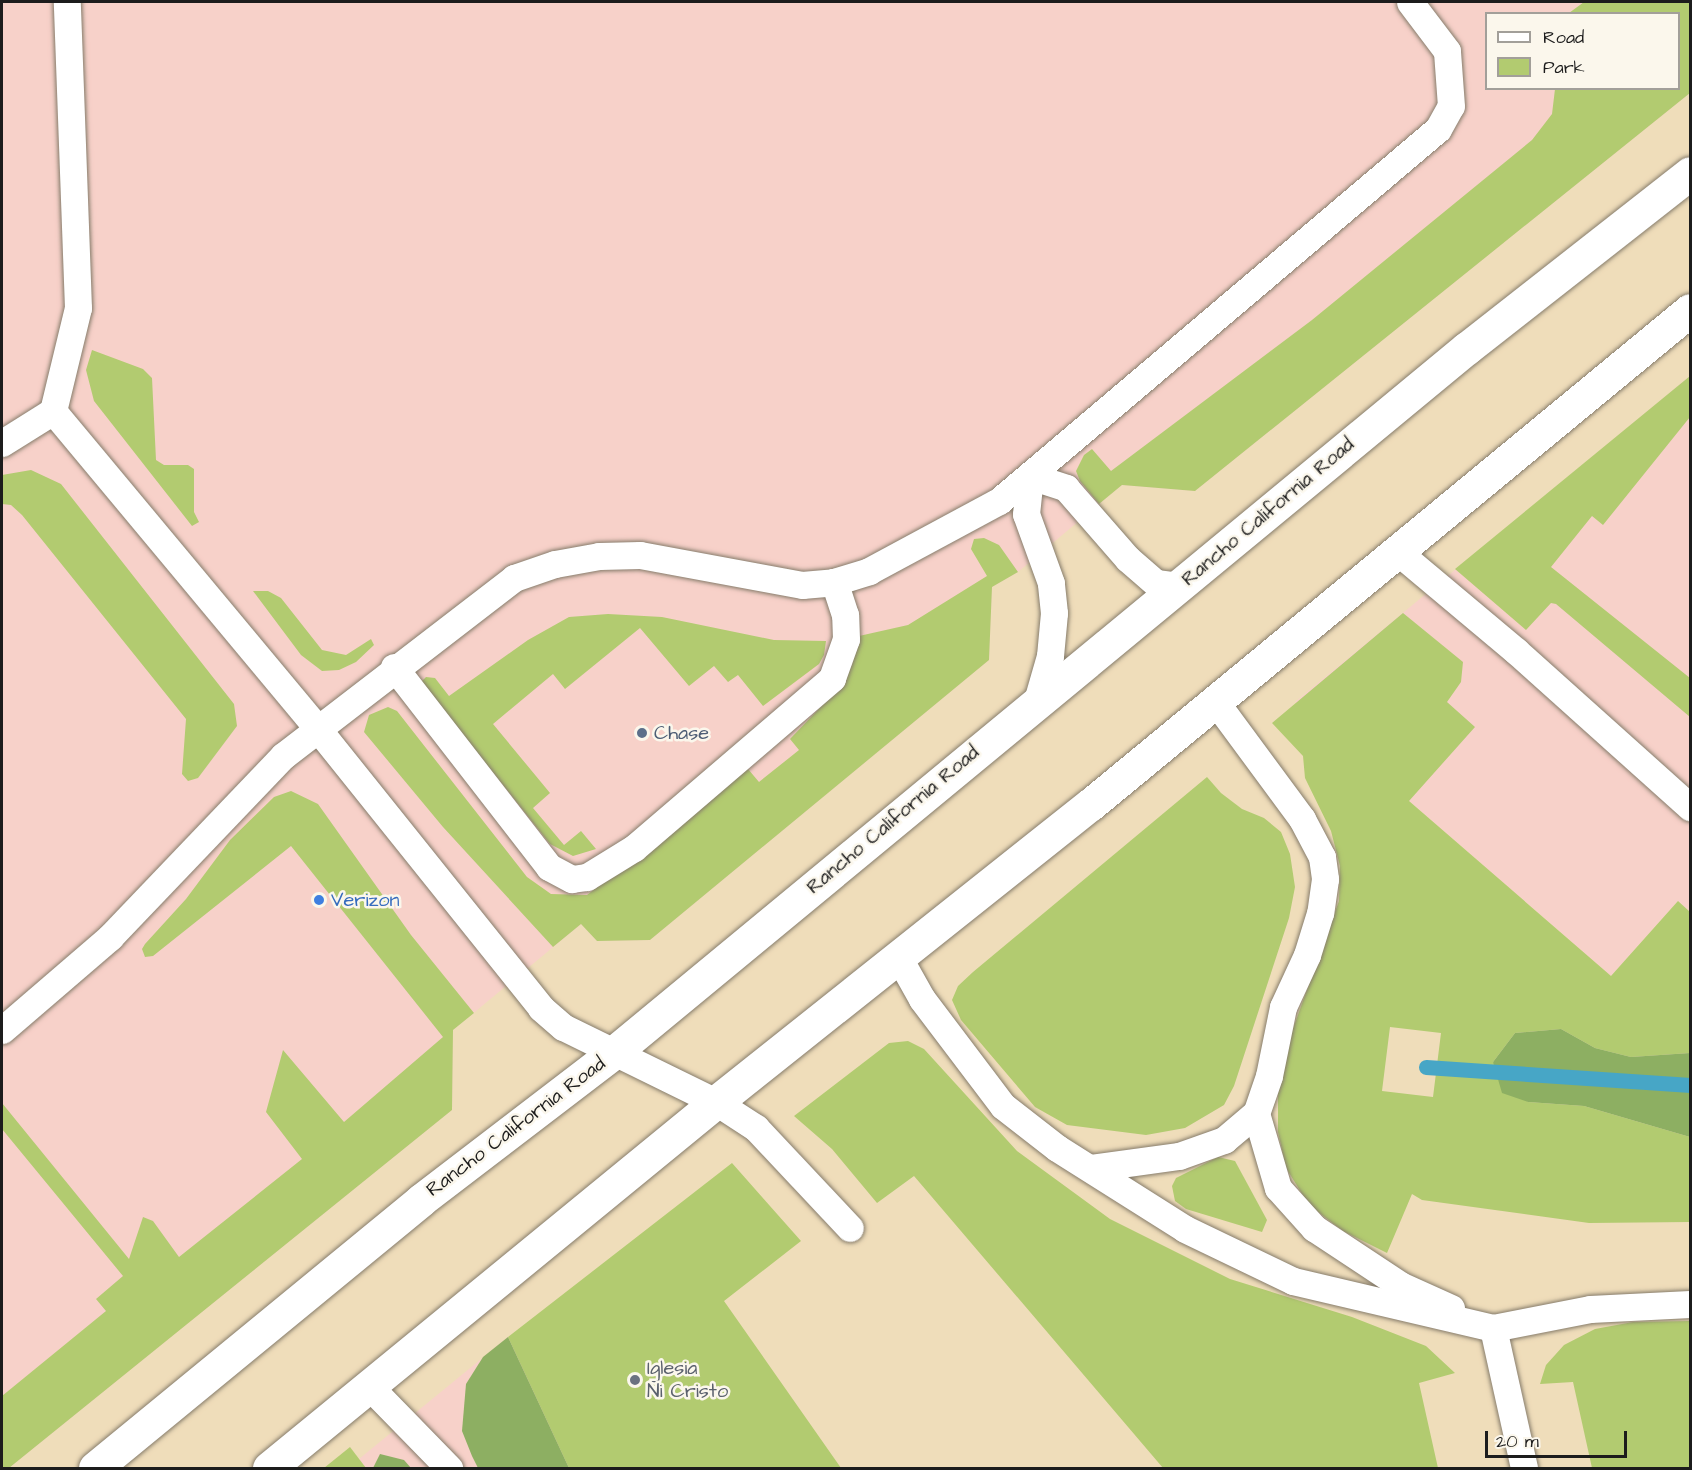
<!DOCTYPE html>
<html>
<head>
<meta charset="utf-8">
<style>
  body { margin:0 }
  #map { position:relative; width:1692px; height:1470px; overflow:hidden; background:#efddba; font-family:"Architects Daughter",sans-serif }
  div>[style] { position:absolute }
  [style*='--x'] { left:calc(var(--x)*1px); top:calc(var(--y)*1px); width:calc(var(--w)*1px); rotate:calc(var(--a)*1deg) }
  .built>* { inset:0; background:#f7d1c9 }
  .green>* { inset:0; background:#b2cb70 }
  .forest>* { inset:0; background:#8daf62 }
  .stream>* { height:15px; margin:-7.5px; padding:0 7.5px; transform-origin:7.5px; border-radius:7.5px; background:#47a6c6 }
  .roads { filter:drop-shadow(0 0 2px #867c6b) drop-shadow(0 0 2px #867c6b) }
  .lane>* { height:27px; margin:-13.5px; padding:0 13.5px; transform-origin:13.5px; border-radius:13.5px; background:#fff }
  .primary>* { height:33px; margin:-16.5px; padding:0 16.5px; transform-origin:16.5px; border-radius:16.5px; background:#fff }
  .dots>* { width:16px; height:16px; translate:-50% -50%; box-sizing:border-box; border:3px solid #fbf7ec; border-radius:50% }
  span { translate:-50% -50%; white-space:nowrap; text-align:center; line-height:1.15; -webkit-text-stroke:5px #fbf7ec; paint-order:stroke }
  .street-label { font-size:20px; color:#1c1c1c }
  .service-label { font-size:20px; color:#4e5e75 }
  .left { translate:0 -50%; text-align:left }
  .shop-label { font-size:20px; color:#366cbe }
  .worship-label { font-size:20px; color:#5b616d }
  .frame { position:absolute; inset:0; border:3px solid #1c1c1c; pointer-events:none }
  .legend { position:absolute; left:1485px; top:12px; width:195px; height:78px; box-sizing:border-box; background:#fbf7ec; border:2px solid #a29f99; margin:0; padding:8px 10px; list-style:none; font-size:18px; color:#1c1c1c }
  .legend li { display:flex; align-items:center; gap:12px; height:30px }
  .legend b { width:30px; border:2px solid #a29f99 }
  .scale { position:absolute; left:1485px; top:1431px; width:142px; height:27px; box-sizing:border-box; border:3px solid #1c1c1c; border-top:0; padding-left:8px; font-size:18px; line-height:21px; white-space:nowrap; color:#1c1c1c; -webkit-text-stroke:4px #fbf7ec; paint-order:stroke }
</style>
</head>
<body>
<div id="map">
  <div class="built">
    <i style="clip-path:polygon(evenodd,2px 2px,1690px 2px,1690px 93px,1195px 491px,1122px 485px,1018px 572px,992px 587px,989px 660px,650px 940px,597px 941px,581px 924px,453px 1030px,452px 1110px,9px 1468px,2px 1468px,2px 2px,1486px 14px,1678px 14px,1678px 88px,1486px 88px,1486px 14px)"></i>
    <i style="clip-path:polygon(1690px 376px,1690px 912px,1678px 901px,1611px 976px,1295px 702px)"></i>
    <i style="clip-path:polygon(508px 1337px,569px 1468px,366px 1468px,359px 1459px)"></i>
  </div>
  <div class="green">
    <i style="clip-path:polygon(1584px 2px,1690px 2px,1690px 93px,1195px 491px,1122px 485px,1099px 504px,1080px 481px,1076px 471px,1084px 455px,1092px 449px,1111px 471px,1312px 320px,1532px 140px,1552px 114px,1555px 89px,1678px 88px,1678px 14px,1569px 13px)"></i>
    <i style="clip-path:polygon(92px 350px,143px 369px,152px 378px,156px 460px,164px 465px,188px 465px,194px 469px,194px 512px,199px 522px,192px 526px,94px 401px,86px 370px)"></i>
    <i style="clip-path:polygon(1690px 376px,1690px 417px,1603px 525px,1592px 516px,1551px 567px,1690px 678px,1690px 717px,1556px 604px,1551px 603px,1526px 630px,1455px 569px)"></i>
    <i style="clip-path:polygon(31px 470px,61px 484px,234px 704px,237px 726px,198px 778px,188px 781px,182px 774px,186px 719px,22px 515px,11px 505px,2px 504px,2px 475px)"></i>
    <i style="clip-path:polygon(984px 538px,999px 545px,1018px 572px,992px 587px,989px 660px,650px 940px,597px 941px,581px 924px,553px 947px,443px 827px,364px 732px,369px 715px,388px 707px,397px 711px,527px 877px,551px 894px,587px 895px,748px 769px,759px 782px,799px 750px,790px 739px,838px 689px,852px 665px,859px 636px,908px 625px,987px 576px,971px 549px,974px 539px)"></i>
    <i style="clip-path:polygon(253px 591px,268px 591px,281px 598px,322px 650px,346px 655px,371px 639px,374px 645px,356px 662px,339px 670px,322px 671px,301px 655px)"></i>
    <i style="clip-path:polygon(evenodd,1403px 613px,1463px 662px,1461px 682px,1447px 702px,1475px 727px,1409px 801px,1611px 976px,1678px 901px,1690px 912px,1690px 1053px,1631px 1057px,1595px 1048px,1561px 1029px,1515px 1033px,1493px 1062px,1528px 1102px,1584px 1106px,1690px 1137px,1690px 1222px,1589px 1223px,1422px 1200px,1412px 1194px,1387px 1253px,1343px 1231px,1309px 1205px,1286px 1168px,1278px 1132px,1278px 1093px,1290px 1037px,1339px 901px,1340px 866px,1331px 831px,1305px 778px,1303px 756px,1272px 723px,1403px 613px,1390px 1027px,1441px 1033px,1433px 1097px,1382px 1091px,1390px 1027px)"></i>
    <i style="clip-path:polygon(608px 614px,662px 617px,774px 640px,826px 641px,824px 655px,819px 664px,763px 706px,738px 675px,728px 682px,714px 666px,689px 686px,640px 628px,565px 689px,553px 674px,493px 724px,550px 793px,533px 808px,564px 845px,581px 831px,596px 849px,573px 856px,550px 844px,421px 682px,426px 677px,435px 678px,449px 696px,528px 640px,569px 617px)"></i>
    <i style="clip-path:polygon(1207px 777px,1221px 793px,1242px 809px,1264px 818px,1281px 832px,1290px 854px,1295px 887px,1289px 918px,1234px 1086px,1224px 1105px,1185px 1128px,1146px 1135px,1067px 1125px,1035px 1107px,961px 1020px,952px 1000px,958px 986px,973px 972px)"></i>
    <i style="clip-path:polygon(291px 791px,318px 804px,411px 935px,474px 1013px,453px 1030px,452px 1110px,9px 1468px,2px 1468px,2px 1396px,106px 1311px,96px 1299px,123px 1276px,2px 1129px,2px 1103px,129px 1259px,143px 1217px,153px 1221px,179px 1257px,302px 1159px,266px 1112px,283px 1050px,344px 1122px,443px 1037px,291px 846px,153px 956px,145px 957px,142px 949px,145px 944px,186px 899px,230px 840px,274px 797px)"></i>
    <i style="clip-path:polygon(908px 1041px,924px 1049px,1017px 1151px,1110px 1219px,1230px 1279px,1352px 1317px,1426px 1346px,1455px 1373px,1419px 1383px,1438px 1468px,1163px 1468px,914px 1176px,877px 1203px,832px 1149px,794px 1116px,889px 1043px)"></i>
    <i style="clip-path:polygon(1218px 1157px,1235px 1161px,1267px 1220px,1262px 1232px,1186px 1209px,1175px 1201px,1172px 1186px,1176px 1178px)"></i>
    <i style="clip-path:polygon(732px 1163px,801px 1241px,724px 1301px,841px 1468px,569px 1468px,508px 1337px)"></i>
    <i style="clip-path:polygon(1690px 1321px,1690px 1468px,1592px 1468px,1573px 1382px,1540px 1384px,1546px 1365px,1564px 1345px,1595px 1329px,1633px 1322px)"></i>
    <i style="clip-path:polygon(350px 1447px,366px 1468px,324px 1468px)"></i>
  </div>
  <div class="forest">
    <i style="clip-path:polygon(1561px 1029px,1595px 1048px,1631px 1057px,1690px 1053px,1690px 1137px,1584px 1106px,1528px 1102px,1502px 1093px,1493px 1062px,1515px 1033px)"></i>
    <i style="clip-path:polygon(508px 1337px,569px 1468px,478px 1468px,472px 1456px,462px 1431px,466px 1384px,483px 1357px)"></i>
    <i style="clip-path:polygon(380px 1454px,404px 1460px,411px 1468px,373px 1468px)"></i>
  </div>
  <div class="stream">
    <i style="--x:1426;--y:1067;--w:265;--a:3.9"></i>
  </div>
  <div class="roads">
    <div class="lane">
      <i style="--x:53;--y:411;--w:106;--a:-76.4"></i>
      <i style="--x:78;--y:308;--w:306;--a:-92.1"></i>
      <i style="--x:2;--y:443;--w:60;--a:-32.1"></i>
      <i style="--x:53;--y:411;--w:413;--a:50.2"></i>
      <i style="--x:317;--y:728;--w:359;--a:51.3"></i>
      <i style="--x:541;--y:1008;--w:29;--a:41"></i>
      <i style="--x:563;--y:1027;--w:170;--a:26.1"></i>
      <i style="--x:716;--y:1102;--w:48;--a:33"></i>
      <i style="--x:756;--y:1128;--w:137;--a:46.8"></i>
      <i style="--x:1398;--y:552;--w:154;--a:40"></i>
      <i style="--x:1516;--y:651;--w:234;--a:41.9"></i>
      <i style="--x:394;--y:667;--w:253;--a:52.2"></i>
      <i style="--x:549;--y:867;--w:26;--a:28"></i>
      <i style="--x:572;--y:879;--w:15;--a:-8"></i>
      <i style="--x:587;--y:877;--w:55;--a:-31.7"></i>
      <i style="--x:634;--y:848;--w:261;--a:-40.6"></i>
      <i style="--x:832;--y:678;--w:41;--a:-70.3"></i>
      <i style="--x:846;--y:639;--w:24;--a:-92"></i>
      <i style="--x:845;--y:615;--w:35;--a:-108"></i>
      <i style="--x:1037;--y:701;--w:47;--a:-73.9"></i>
      <i style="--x:1050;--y:656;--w:43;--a:-84.7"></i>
      <i style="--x:1054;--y:613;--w:30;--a:-96"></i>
      <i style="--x:1051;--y:583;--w:73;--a:-109.9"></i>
      <i style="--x:1026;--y:514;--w:38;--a:-84"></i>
      <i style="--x:1030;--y:476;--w:38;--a:18"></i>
      <i style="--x:1066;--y:488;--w:94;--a:48.9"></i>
      <i style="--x:1128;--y:559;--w:37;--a:41"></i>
      <i style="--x:1156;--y:583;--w:23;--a:7"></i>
      <i style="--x:1215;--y:701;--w:147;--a:53.6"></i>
      <i style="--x:1302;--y:819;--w:43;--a:62.2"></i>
      <i style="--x:1322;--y:857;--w:22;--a:82"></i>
      <i style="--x:1325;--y:879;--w:34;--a:98"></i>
      <i style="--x:1320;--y:913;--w:44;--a:107.2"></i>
      <i style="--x:1307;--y:955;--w:57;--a:114.8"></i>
      <i style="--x:1283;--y:1007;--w:70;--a:101.5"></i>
      <i style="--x:1269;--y:1076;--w:39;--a:109"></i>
      <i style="--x:1256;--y:1113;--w:78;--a:73.7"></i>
      <i style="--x:1278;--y:1188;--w:54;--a:48"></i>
      <i style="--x:1314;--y:1228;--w:103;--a:33.5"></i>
      <i style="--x:1400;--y:1285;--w:56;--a:24.3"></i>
      <i style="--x:899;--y:958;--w:47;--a:60.7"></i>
      <i style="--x:922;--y:999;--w:134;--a:52.9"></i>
      <i style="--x:1003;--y:1106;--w:68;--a:37.9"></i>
      <i style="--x:1057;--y:1148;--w:151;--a:32.3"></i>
      <i style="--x:1185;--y:1229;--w:120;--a:25.7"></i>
      <i style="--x:1293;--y:1281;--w:205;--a:13.2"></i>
      <i style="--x:1493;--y:1328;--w:99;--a:-11.1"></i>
      <i style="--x:1590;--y:1309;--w:100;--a:-2.9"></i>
      <i style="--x:2;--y:1030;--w:143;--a:-40.7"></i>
      <i style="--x:110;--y:937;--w:250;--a:-46.3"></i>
      <i style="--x:283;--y:756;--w:292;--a:-37.6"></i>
      <i style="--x:514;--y:578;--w:43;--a:-18.9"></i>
      <i style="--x:555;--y:564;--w:45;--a:-10.3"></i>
      <i style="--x:599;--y:556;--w:41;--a:-1.4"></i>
      <i style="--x:640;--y:555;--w:165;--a:10.5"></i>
      <i style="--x:802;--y:585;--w:32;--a:-5"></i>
      <i style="--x:834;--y:582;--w:37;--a:-17"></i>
      <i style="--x:869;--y:571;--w:148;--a:-28.3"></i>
      <i style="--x:999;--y:501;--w:575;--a:-40.28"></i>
      <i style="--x:1438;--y:129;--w:26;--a:-61"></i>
      <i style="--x:1451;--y:106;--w:55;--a:-94.2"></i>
      <i style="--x:1447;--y:51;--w:61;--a:-127.1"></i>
      <i style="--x:1091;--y:1168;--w:89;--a:-7.8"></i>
      <i style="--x:1179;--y:1156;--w:48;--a:-19.6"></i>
      <i style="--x:1224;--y:1140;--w:42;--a:-40.2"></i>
      <i style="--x:1493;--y:1328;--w:143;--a:77.5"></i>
      <i style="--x:369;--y:1386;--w:115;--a:45.7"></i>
    </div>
    <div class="primary">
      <i style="--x:95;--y:1468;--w:422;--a:-39.4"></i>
      <i style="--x:421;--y:1200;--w:240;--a:-37.4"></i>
      <i style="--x:612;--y:1054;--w:1109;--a:-39.55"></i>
      <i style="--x:1467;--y:348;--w:283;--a:-38.1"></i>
      <i style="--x:269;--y:1468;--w:578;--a:-39.31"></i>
      <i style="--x:716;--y:1102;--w:479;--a:-38.5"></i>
      <i style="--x:1091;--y:804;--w:776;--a:-39.51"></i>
    </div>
  </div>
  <div class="dots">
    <i style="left:642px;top:733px;background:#5c6f8a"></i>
    <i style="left:319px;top:900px;background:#3f7fe0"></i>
    <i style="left:635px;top:1380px;background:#6b7280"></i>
  </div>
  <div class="street-label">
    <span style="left:1268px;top:512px;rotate:-40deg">Rancho California Road</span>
    <span style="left:893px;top:820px;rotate:-40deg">Rancho California Road</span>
    <span style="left:516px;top:1127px;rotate:-37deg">Rancho California Road</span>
  </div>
  <div class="service-label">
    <span class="left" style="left:654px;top:733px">Chase</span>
  </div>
  <div class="shop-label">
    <span class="left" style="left:331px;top:900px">Verizon</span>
  </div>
  <div class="worship-label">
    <span class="left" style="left:647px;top:1380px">Iglesia<br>Ni Cristo</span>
  </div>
  <div class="frame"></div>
  <ul class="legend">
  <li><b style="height:8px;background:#fff"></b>Road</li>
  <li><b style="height:16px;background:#b2cb70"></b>Park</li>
  </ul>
  <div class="scale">20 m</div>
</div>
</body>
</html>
